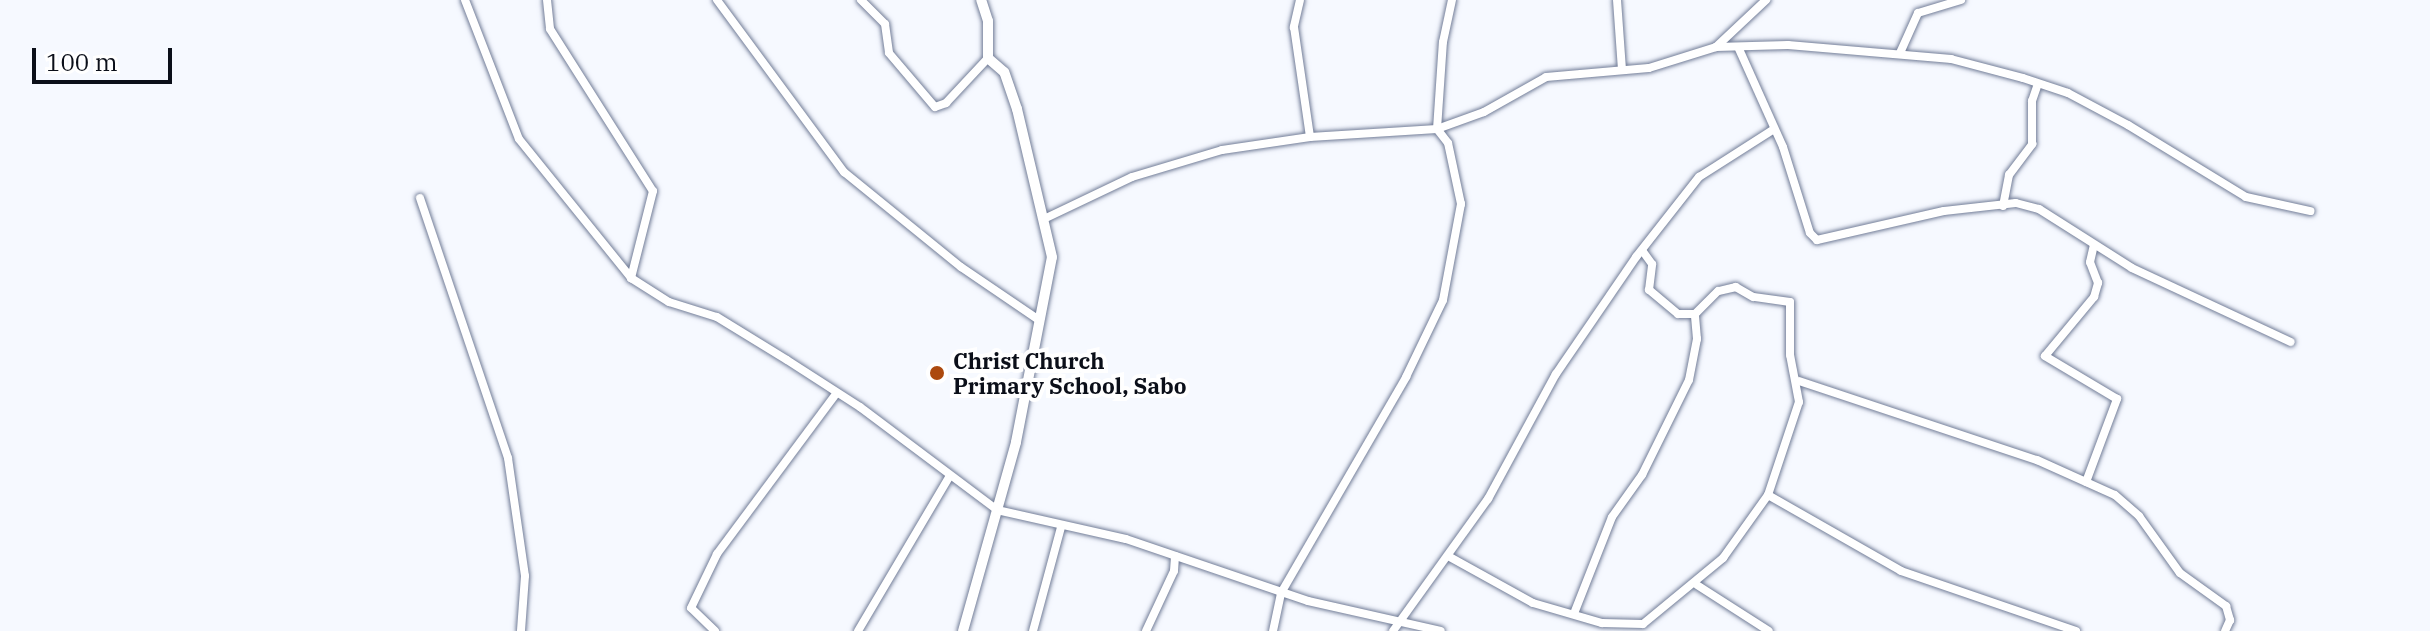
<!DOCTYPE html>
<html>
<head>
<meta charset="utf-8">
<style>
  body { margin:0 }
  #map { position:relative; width:2430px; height:631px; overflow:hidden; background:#f6f9ff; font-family:"IBM Plex Serif",serif }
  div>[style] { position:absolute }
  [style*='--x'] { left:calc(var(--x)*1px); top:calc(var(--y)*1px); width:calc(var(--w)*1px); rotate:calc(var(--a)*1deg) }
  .roads { filter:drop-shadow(0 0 2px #727d98) drop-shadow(0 0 2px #727d98) }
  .minor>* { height:8px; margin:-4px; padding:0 4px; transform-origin:4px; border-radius:4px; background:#fff }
  .tertiary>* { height:10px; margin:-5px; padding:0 5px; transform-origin:5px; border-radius:5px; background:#fff }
  .dots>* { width:22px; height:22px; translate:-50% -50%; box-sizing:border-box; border:4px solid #fff; border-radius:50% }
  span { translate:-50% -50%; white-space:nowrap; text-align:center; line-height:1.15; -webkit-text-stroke:8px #fff; paint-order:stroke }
  .poi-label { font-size:22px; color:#0b0f19; font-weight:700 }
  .left { translate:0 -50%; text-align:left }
  .scale { position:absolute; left:32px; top:48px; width:140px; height:36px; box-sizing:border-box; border:4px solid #0b0f19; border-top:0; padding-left:10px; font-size:24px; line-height:28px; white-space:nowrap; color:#0b0f19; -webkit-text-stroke:6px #fff; paint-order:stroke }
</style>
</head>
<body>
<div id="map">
  <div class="roads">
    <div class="minor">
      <i style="--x:465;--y:0;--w:149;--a:68.8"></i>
      <i style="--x:519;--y:139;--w:179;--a:51.1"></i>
      <i style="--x:631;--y:278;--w:45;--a:32.3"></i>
      <i style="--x:669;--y:302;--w:50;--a:17.4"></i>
      <i style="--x:717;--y:317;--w:82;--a:31.6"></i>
      <i style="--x:787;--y:360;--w:87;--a:32.8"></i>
      <i style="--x:860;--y:407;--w:171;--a:36.9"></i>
      <i style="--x:997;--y:510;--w:132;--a:12.7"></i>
      <i style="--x:1126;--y:539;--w:192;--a:18.8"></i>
      <i style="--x:1308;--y:601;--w:136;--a:12.7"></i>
      <i style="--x:547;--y:0;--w:29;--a:84"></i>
      <i style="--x:550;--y:29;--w:192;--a:57.6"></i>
      <i style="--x:653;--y:191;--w:90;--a:104.2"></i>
      <i style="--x:717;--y:0;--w:214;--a:53.6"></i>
      <i style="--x:844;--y:172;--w:151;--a:39.1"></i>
      <i style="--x:961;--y:267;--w:94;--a:34.2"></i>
      <i style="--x:861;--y:0;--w:34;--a:45"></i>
      <i style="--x:885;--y:24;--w:29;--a:82"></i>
      <i style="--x:889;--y:53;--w:71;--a:49.6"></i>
      <i style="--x:935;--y:107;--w:12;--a:-20"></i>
      <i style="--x:946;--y:103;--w:62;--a:-47"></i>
      <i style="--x:1300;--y:0;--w:28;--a:103"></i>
      <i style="--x:1294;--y:27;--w:111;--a:81.7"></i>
      <i style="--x:1617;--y:0;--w:70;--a:85.9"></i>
      <i style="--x:1716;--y:47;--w:69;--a:-43.2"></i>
      <i style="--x:1739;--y:49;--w:107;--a:65.8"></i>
      <i style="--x:1783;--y:147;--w:90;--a:72.6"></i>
      <i style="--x:1810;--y:233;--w:10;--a:45"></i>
      <i style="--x:1817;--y:240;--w:130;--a:-12.9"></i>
      <i style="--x:1944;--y:211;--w:72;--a:-6.3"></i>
      <i style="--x:2016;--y:203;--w:24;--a:15"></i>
      <i style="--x:2039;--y:209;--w:110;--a:32.4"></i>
      <i style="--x:2132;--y:268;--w:175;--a:25"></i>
      <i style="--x:1900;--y:53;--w:44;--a:-65.8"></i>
      <i style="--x:1918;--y:13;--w:45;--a:-16.8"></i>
      <i style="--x:420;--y:198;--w:274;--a:71.3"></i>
      <i style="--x:508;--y:458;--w:119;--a:81.8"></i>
      <i style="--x:525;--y:576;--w:55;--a:94.2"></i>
      <i style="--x:2003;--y:206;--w:32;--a:-79"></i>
      <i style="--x:2009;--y:175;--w:39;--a:-53"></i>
      <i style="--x:2032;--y:144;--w:43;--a:-90"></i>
      <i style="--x:2032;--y:101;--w:18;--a:-71"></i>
      <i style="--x:1046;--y:218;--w:95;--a:-25.5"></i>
      <i style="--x:1132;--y:177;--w:94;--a:-16.7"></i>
      <i style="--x:1222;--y:150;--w:89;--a:-8.4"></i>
      <i style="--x:1310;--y:137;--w:127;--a:-3.6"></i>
      <i style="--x:1437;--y:129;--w:50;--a:-19.9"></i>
      <i style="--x:1484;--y:112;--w:71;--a:-29.4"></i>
      <i style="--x:1546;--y:77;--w:103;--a:-5"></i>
      <i style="--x:1649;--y:68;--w:70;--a:-17.4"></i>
      <i style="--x:1716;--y:47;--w:72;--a:-1.6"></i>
      <i style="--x:1788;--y:45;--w:164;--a:4.9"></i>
      <i style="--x:1951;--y:59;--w:74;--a:14.8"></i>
      <i style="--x:2023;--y:78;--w:47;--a:18.4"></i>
      <i style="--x:2068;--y:93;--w:68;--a:28.1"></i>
      <i style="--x:2128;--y:125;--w:138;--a:31.4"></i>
      <i style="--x:2246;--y:197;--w:66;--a:12.3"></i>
      <i style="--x:1799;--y:381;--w:251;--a:18.4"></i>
      <i style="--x:2037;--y:460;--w:85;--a:24.2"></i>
      <i style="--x:2115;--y:495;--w:32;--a:41"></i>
      <i style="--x:2139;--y:516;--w:70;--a:54.3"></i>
      <i style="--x:2180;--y:573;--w:57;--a:35.7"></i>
      <i style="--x:2226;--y:606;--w:15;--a:74"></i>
      <i style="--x:2230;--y:620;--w:12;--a:114"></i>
      <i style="--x:2086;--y:482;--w:89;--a:-69.5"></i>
      <i style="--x:2117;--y:399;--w:84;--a:-149.2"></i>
      <i style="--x:2045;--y:356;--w:77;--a:-50.3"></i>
      <i style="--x:2094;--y:297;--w:15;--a:-74"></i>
      <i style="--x:2098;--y:283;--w:22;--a:-111"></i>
      <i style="--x:2090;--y:262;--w:17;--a:-77"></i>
      <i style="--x:1768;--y:495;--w:153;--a:29.7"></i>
      <i style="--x:1901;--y:571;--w:185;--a:18.9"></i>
      <i style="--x:1448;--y:556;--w:97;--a:28.9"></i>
      <i style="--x:1533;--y:603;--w:72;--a:16.2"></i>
      <i style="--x:1602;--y:623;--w:41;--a:1.4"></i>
      <i style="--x:1643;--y:624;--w:104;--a:-39.5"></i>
      <i style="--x:1723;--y:558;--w:77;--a:-54.5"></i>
      <i style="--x:1768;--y:495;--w:98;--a:-71.6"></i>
      <i style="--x:1799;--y:402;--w:48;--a:-100.8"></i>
      <i style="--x:1790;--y:355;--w:53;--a:-90"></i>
      <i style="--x:1790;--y:302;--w:37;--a:-172"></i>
      <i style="--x:1753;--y:297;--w:20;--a:-150"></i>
      <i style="--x:1736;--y:287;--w:18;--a:167"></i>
      <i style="--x:1718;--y:291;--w:33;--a:135"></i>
      <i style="--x:1695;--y:314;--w:17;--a:180"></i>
      <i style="--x:1678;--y:314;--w:38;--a:-140"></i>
      <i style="--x:1649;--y:290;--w:26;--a:-83"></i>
      <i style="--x:1652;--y:264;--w:17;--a:-126"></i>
      <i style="--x:1697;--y:585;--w:85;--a:32.6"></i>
      <i style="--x:1575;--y:611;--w:101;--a:-68.5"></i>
      <i style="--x:1612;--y:517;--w:52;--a:-54.5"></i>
      <i style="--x:1642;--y:475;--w:106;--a:-63.7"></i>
      <i style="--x:1689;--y:380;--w:42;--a:-79"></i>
      <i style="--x:1697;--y:339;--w:25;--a:-95"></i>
      <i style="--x:715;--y:631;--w:33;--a:-136"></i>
      <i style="--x:691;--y:608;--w:60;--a:-64.3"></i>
      <i style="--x:717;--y:554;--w:199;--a:-53.4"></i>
      <i style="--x:858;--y:631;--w:179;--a:-59.4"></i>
      <i style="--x:1033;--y:631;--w:108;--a:-74.9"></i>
      <i style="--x:1146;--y:631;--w:66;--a:-65"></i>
      <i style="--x:1174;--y:571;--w:15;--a:-86"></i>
      <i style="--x:1273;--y:631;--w:39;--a:-78"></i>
      <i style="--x:1281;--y:593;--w:250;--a:-59.9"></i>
      <i style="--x:1406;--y:377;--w:85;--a:-64.3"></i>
      <i style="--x:1443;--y:300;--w:98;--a:-79.4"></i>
      <i style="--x:1461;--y:204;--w:62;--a:-102"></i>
      <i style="--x:1448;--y:143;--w:18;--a:-128"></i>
      <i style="--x:1437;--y:129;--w:87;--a:-86.1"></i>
      <i style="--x:1443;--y:42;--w:43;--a:-77.9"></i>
      <i style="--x:1393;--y:631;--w:163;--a:-54.3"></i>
      <i style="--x:1488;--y:499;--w:142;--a:-61.5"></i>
      <i style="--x:1556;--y:374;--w:142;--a:-55.6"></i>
      <i style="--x:1636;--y:257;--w:102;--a:-51.8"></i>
      <i style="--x:1699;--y:177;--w:89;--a:-32.6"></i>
    </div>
    <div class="tertiary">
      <i style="--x:963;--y:631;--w:196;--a:-74.3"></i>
      <i style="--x:1016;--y:442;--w:188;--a:-79"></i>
      <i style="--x:1052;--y:257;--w:152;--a:-103.3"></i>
      <i style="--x:1017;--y:109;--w:39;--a:-109"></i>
      <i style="--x:1004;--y:72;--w:21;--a:-139"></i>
      <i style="--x:988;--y:58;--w:37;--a:-90"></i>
      <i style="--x:988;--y:21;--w:22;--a:-108"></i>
    </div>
  </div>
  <div class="dots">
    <i style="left:937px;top:373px;background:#ac490f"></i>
  </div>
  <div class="poi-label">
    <span class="left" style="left:953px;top:373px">Christ Church<br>Primary School, Sabo</span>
  </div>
  <div class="scale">100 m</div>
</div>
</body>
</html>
